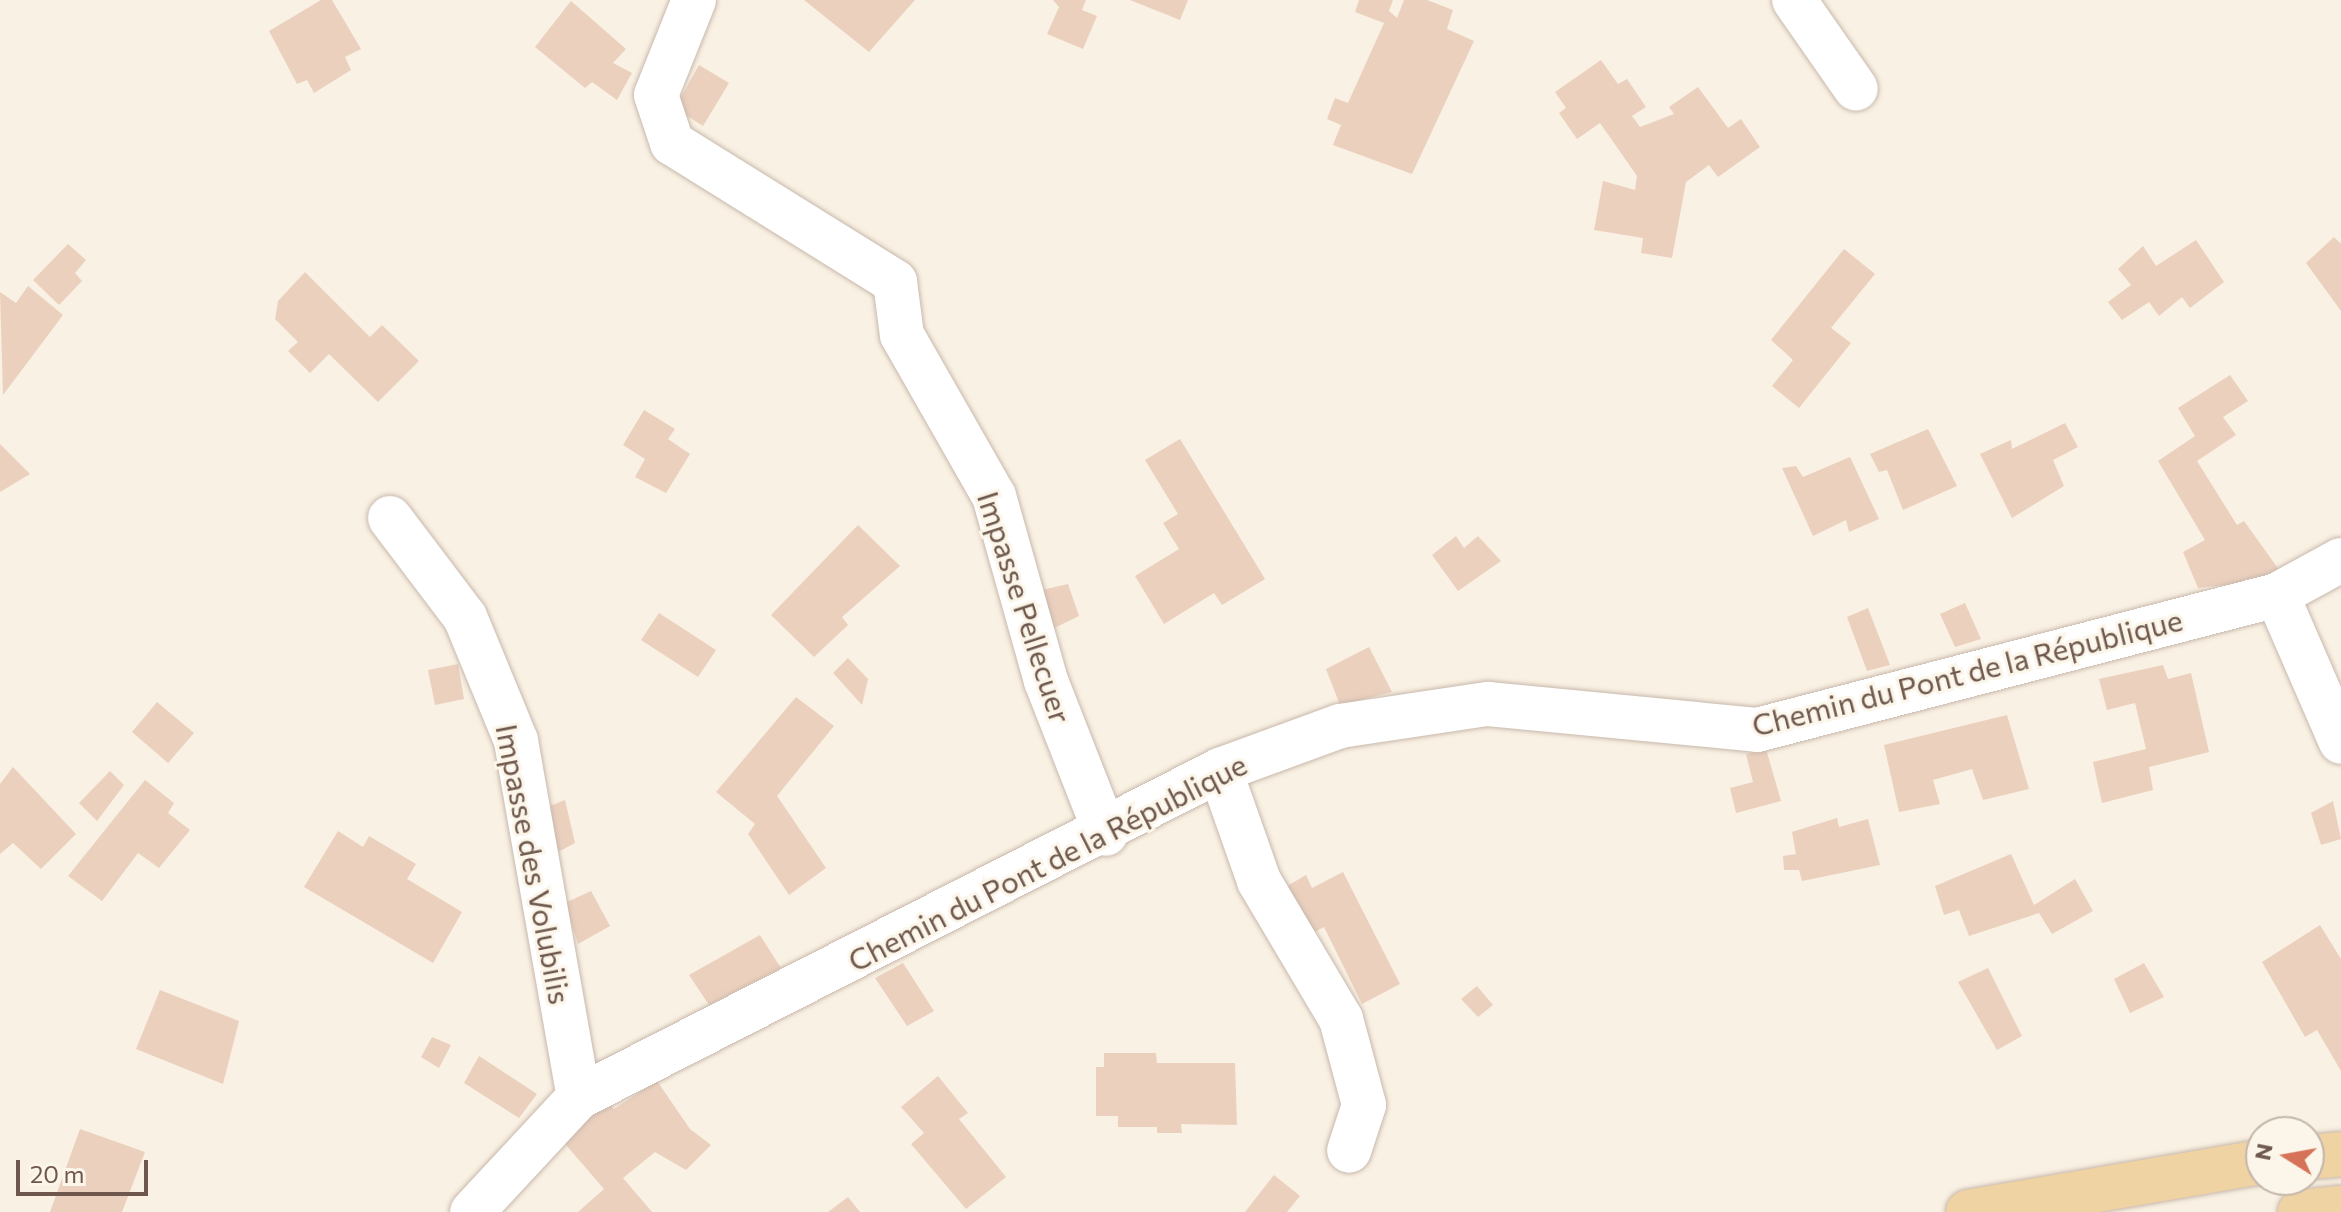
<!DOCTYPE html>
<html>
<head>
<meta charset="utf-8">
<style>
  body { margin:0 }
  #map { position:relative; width:2341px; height:1212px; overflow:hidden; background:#f9f1e3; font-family:Commissioner,sans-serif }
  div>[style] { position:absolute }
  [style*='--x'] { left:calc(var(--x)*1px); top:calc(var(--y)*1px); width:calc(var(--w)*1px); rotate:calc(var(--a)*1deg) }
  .building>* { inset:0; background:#ebd0be }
  .roads { filter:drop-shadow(0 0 2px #c8b8ac) drop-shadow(0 0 2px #c8b8ac) }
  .minor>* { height:44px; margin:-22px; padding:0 22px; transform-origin:22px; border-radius:22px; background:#fff }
  .primary>* { height:44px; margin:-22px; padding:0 22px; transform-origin:22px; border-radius:22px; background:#f0d3a3 }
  span { translate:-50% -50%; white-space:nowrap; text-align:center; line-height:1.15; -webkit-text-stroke:6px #fcf5e9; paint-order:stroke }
  .street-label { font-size:30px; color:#6e584d }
  .north { position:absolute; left:2245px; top:1116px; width:80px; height:80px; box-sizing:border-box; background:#fcf5e9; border:2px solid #c3b6ab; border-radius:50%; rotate:281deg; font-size:22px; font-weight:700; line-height:32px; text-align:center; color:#6e584d }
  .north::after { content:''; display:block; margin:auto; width:28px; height:36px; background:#d57257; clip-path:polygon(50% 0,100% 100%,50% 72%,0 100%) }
  .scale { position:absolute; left:16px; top:1160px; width:132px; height:36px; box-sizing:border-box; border:4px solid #6e584d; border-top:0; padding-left:10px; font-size:24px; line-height:28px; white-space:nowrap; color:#6e584d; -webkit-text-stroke:6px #fcf5e9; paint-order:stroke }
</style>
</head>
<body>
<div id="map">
  <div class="building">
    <i style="clip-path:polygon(321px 0,332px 0,361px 49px,345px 57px,351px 70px,314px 93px,307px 80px,297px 84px,269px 31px)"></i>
    <i style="clip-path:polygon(804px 0,915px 0,869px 52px)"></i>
    <i style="clip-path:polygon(1053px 0,1086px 0,1082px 10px,1097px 16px,1083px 49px,1047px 34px,1059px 7px)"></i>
    <i style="clip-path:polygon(1130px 0,1188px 0,1180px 20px)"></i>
    <i style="clip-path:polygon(1359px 0,1393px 0,1389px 11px,1397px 18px,1404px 0,1427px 0,1453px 10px,1447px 29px,1474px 41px,1412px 174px,1333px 145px,1341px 125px,1327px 119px,1335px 98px,1348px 103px,1384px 23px,1355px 12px)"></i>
    <i style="clip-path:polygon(571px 1px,626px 49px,613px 63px,632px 73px,617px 100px,592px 82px,585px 88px,535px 47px)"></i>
    <i style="clip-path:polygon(1601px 60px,1618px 84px,1627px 79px,1646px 107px,1632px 116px,1640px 127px,1674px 114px,1669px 107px,1698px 87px,1728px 128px,1741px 119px,1760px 147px,1718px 177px,1709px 165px,1686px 182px,1672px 258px,1641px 253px,1643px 238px,1594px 230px,1603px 181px,1635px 190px,1637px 176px,1600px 123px,1577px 139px,1559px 113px,1566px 108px,1555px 92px)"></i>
    <i style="clip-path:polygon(699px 65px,729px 83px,703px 126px,675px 108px)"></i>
    <i style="clip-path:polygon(2334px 237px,2341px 244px,2341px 311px,2306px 263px)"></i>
    <i style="clip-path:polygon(2196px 240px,2224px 282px,2190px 308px,2182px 297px,2159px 316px,2149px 302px,2122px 320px,2108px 302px,2131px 285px,2118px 269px,2143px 246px,2156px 266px)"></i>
    <i style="clip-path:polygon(68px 244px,86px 260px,75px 273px,82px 281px,59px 305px,33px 280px)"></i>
    <i style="clip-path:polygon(1844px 249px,1875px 274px,1831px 328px,1851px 343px,1799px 408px,1772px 386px,1793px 360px,1771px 340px)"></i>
    <i style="clip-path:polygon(305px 272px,370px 337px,382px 325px,419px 361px,378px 402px,329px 354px,310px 373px,288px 351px,298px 342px,275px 319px,278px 301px)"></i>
    <i style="clip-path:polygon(28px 286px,63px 315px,3px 395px,0 292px,16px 303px)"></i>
    <i style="clip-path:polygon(2230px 375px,2248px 401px,2223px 417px,2236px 435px,2197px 461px,2237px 525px,2244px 521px,2285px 578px,2198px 588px,2183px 552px,2205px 540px,2158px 461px,2195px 436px,2178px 408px)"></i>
    <i style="clip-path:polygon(644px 410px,675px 429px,668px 439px,690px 454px,666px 493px,635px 477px,645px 459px,623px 445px)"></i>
    <i style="clip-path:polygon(2065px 423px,2078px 447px,2053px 460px,2064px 486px,2012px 518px,1980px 454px,2011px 440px,2012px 449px)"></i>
    <i style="clip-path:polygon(1928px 429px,1957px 486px,1903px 510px,1887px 470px,1879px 472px,1870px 454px)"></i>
    <i style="clip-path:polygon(1180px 439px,1265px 579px,1222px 605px,1214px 593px,1164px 624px,1135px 576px,1179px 549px,1163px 523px,1178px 514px,1145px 460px)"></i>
    <i style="clip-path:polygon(0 444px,30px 474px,0 492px)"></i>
    <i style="clip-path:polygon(1850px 457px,1879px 519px,1849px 532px,1846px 520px,1813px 536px,1782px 468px,1796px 466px,1803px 477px)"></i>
    <i style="clip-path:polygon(858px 525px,900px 566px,842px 617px,848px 625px,814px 657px,771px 615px)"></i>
    <i style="clip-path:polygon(1456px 536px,1464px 548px,1478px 536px,1501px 561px,1458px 591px,1432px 555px)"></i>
    <i style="clip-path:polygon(1068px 584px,1079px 616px,1048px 631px,1042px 590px)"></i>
    <i style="clip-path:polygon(1965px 603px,1981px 639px,1955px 647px,1940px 614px)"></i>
    <i style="clip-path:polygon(1868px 608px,1890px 665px,1867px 671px,1847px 617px)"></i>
    <i style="clip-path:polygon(659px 613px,716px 650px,698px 677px,641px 640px)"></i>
    <i style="clip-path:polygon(1369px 647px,1392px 692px,1340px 705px,1326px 669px)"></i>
    <i style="clip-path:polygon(848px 658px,868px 679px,862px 705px,833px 673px)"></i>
    <i style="clip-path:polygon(458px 664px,464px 699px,435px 705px,428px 670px)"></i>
    <i style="clip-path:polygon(2163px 665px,2168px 679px,2191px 673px,2209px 752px,2149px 767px,2153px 790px,2102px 803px,2093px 762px,2146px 749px,2135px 703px,2107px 710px,2099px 679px)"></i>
    <i style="clip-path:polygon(796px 697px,834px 726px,777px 796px,826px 868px,789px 895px,748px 834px,755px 824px,716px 792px)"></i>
    <i style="clip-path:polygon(157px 702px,194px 733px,168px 763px,132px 732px)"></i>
    <i style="clip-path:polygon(2007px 715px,2029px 789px,1983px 800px,1972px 769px,1933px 780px,1940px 804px,1899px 812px,1884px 745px)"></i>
    <i style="clip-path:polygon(1766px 749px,1781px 801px,1736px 813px,1730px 788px,1753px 782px,1746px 754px)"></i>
    <i style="clip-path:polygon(13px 767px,76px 834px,41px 869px,13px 843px,0 854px,0 784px)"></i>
    <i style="clip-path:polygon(110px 771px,124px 785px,97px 821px,79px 803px)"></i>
    <i style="clip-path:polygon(145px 780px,174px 803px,168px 813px,190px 830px,159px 868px,138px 853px,102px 901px,68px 876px)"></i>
    <i style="clip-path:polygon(565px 800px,575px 843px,558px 852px,550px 806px)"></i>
    <i style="clip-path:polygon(2333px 801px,2341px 839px,2321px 845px,2311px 813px)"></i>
    <i style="clip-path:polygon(1837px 818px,1839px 827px,1868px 819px,1880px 865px,1802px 881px,1799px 870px,1784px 870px,1783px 856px,1796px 854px,1792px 832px)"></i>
    <i style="clip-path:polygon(338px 831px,363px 847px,369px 836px,416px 864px,407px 879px,462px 912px,433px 963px,304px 887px)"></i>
    <i style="clip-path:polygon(2011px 854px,2034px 905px,2075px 879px,2093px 911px,2052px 934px,2039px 913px,1969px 936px,1959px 910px,1944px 915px,1935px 886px)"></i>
    <i style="clip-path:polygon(1343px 872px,1400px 984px,1362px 1004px,1324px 927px,1313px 933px,1282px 889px,1306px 875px,1312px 888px)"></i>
    <i style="clip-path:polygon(591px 891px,610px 926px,578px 944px,565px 903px)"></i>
    <i style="clip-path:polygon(2320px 925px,2341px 959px,2341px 1071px,2317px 1030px,2305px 1037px,2262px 962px)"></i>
    <i style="clip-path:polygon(760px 935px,781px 968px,709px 1005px,689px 975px)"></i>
    <i style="clip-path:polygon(903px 963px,934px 1011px,907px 1026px,875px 978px)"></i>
    <i style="clip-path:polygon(2144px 963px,2164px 997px,2130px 1013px,2114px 979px)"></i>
    <i style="clip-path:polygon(1988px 968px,2022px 1036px,1997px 1050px,1958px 982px)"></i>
    <i style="clip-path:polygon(1477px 986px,1493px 1005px,1478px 1017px,1461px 999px)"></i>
    <i style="clip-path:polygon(160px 990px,239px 1021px,223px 1084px,136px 1049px)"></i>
    <i style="clip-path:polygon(432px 1037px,451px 1045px,439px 1068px,421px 1057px)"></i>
    <i style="clip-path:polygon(1104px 1053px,1156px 1053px,1157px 1063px,1235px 1063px,1237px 1125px,1181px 1124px,1182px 1133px,1157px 1133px,1157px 1127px,1118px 1127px,1118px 1116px,1096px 1116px,1096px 1067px,1104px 1067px)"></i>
    <i style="clip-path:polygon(479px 1056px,537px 1094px,519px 1118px,464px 1083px)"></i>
    <i style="clip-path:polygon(938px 1076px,968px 1113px,959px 1119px,1006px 1177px,966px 1209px,911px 1144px,924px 1133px,901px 1107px)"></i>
    <i style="clip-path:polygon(657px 1081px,690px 1129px,711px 1145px,686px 1170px,655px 1152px,623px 1178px,652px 1212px,578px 1212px,604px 1189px,560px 1138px,608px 1102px,614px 1109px)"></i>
    <i style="clip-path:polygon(80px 1129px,145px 1152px,122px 1212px,50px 1212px)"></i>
    <i style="clip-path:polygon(1274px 1175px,1300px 1196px,1287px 1212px,1245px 1212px)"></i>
    <i style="clip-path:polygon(848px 1197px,860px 1212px,828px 1212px)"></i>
  </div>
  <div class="roads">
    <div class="minor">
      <i style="--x:694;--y:0;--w:102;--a:111.8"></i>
      <i style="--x:656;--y:95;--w:51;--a:71.6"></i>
      <i style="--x:672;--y:143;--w:263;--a:31.9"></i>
      <i style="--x:895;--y:282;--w:53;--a:82.5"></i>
      <i style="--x:902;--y:335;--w:185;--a:60.3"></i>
      <i style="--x:994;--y:496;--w:192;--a:74.3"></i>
      <i style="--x:1046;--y:681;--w:164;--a:68.6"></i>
      <i style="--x:1794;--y:0;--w:108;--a:55.1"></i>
      <i style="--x:390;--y:518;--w:124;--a:52.9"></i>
      <i style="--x:465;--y:617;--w:134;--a:67.6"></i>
      <i style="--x:516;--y:741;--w:362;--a:80"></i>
      <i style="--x:2277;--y:595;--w:160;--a:66.5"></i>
      <i style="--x:1220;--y:770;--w:118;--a:70.6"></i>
      <i style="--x:1259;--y:881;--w:161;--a:59.3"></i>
      <i style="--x:1341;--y:1019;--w:89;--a:75"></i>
      <i style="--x:1364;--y:1105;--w:48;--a:108.1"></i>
      <i style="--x:472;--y:1212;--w:157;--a:-47.1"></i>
      <i style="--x:579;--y:1097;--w:720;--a:-27.03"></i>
      <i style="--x:1220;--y:770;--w:128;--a:-20.1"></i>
      <i style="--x:1340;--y:726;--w:150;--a:-8.5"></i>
      <i style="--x:1488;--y:704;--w:270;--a:5.5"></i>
      <i style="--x:1757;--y:730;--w:537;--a:-14.55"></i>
      <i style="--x:2277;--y:595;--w:73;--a:-28.7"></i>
    </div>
    <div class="primary">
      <i style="--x:2309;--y:1157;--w:32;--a:-5"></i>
      <i style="--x:1968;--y:1212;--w:297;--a:-9.7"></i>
      <i style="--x:2300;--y:1212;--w:41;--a:-5.6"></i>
    </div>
  </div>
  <div class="street-label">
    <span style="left:1025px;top:607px;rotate:72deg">Impasse Pellecuer</span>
    <span style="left:1967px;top:672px;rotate:-14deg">Chemin du Pont de la République</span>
    <span style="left:1047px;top:862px;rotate:-27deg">Chemin du Pont de la République</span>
    <span style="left:534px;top:864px;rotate:79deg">Impasse des Volubilis</span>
  </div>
  <div class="north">N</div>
  <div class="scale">20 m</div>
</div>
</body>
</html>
